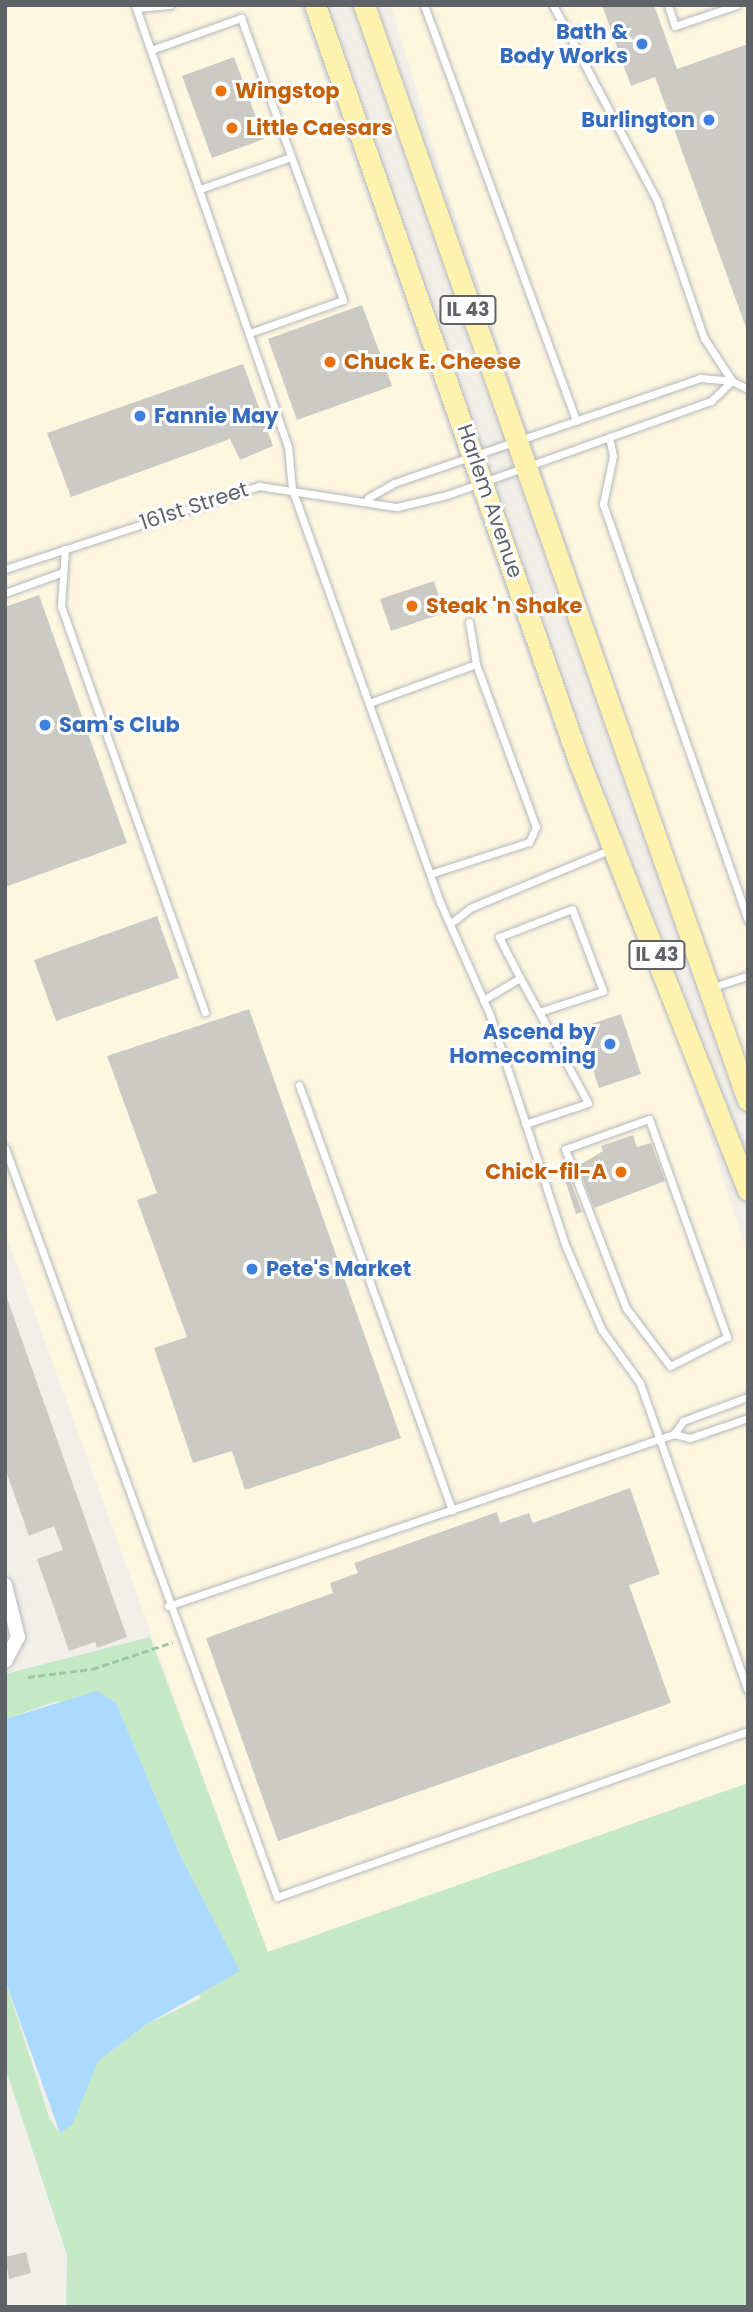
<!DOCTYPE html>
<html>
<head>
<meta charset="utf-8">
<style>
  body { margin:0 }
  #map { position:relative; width:753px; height:2312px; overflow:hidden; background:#f1efe8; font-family:Poppins,sans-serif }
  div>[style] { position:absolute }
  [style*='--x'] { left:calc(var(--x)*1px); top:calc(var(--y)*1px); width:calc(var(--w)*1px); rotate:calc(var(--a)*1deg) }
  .commercial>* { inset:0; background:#fef7e0 }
  .green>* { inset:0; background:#c5e8c5 }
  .water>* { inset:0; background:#aadaff }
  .building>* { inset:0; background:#cccac5 }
  .path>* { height:2.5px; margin-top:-1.25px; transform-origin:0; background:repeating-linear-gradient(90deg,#9cc7a9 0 7px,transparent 0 10.5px) }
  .roads { filter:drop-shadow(0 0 2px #b5b8bc) drop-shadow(0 0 2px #b5b8bc) }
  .lane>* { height:7px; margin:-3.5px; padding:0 3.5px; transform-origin:3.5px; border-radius:3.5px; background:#fff }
  .street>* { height:14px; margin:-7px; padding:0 7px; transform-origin:7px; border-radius:7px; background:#fff }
  .primary>* { height:21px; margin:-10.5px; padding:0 10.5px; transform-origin:10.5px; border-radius:10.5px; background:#fff2af }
  .dots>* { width:19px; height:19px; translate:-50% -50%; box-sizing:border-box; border:4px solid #fff; border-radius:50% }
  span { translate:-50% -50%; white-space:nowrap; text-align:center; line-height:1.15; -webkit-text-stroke:6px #fff; paint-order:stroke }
  .shield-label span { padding:2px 5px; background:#fff; border:2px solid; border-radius:5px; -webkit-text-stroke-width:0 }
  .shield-label { font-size:19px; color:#5f6368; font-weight:700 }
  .shop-label { font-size:21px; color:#366cbe; font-weight:700 }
  .right { translate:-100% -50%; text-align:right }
  .left { translate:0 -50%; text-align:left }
  .food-label { font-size:21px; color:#c56008; font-weight:700 }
  .street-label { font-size:21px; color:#5f6368 }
  .frame { position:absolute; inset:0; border:7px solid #5f6368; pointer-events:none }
</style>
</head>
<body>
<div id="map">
  <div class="commercial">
    <i style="clip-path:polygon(5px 5px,299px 5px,576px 793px,684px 1057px,748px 1255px,748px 1783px,267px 1952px,5px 1232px)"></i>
    <i style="clip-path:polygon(391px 5px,748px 5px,748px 1071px,448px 195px)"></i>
  </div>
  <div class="green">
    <i style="clip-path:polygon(150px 1637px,268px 1952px,748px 1783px,748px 2307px,66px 2307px,67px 2255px,5px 2067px,5px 1980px,50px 2120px,60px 2133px,98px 2061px,147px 2024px,200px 1999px,181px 1857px,116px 1703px,54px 1702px,5px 1719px,5px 1674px)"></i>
  </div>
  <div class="water">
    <i style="clip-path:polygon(97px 1691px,116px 1703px,181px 1857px,240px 1971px,147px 2024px,98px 2061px,72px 2125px,60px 2133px,5px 1980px,5px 1719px)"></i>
  </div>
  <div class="building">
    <i style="clip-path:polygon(602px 5px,654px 5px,677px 69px,748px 44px,748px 333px,655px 77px,631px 86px)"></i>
    <i style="clip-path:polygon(234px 57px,264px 139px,212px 158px,182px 76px)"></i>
    <i style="clip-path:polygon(362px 305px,392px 386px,297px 420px,268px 339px)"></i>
    <i style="clip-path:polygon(243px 364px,273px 446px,240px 460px,230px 439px,71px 497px,47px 433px)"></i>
    <i style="clip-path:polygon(434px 581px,444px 613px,391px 631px,380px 599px)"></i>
    <i style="clip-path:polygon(39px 595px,127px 843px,5px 887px,5px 607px)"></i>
    <i style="clip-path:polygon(157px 916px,179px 978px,56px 1021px,34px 960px)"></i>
    <i style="clip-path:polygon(249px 1009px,401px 1438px,245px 1490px,232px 1451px,193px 1463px,154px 1348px,187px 1337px,137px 1200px,157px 1193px,107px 1056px)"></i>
    <i style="clip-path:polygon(621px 1014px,641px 1074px,599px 1088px,579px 1028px)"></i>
    <i style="clip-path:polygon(633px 1135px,637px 1147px,651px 1143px,665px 1181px,594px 1208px,578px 1166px,603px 1151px,601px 1146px)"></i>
    <i style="clip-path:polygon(566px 1170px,582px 1212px,576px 1214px,562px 1171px)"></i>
    <i style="clip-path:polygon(7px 1298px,127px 1637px,97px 1648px,95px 1642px,69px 1651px,37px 1559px,63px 1550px,54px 1526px,29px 1536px,5px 1468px)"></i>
    <i style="clip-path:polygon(630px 1488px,660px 1574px,629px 1585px,671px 1703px,278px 1841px,206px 1638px,333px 1593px,330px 1583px,358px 1573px,354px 1563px,497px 1512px,500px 1523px,529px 1513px,533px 1523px)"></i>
    <i style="clip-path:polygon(26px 2252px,31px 2273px,9px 2279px,5px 2257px)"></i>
  </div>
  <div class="path">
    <i style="--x:28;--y:1677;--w:64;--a:-7.1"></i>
    <i style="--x:92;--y:1669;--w:85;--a:-18.4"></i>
  </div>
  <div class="roads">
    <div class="lane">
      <i style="--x:135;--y:5;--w:467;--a:70.9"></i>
      <i style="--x:288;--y:446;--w:43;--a:84.7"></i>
      <i style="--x:292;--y:489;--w:439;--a:70.3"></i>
      <i style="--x:440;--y:902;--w:124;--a:66.1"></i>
      <i style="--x:490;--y:1015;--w:244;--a:71.9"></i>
      <i style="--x:566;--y:1247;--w:90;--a:66.6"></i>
      <i style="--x:602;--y:1330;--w:65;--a:54.4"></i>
      <i style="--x:640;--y:1383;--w:326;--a:70.7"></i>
      <i style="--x:424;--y:5;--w:443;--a:69.9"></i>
      <i style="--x:553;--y:5;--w:222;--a:62"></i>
      <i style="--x:657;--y:201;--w:145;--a:71.1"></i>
      <i style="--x:704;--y:338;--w:51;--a:56.9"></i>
      <i style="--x:732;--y:381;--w:18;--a:27"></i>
      <i style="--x:668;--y:5;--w:22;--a:72"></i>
      <i style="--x:675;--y:26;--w:65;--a:-18.7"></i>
      <i style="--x:137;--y:8;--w:33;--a:-5"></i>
      <i style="--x:151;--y:50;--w:96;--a:-19.6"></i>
      <i style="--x:241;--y:18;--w:300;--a:70.1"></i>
      <i style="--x:343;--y:300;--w:99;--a:160.5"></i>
      <i style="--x:200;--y:189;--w:96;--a:-19.4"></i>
      <i style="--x:609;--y:437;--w:19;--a:78"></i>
      <i style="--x:613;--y:456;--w:49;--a:101.8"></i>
      <i style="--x:603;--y:504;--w:441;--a:70.8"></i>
      <i style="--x:368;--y:498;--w:30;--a:-30"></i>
      <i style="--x:394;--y:483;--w:324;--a:-18.9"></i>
      <i style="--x:700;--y:378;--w:32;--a:5"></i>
      <i style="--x:65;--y:549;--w:57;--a:94"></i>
      <i style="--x:61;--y:606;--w:431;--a:70.5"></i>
      <i style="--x:5;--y:569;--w:267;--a:-18.1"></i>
      <i style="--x:259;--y:486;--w:140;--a:8.7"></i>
      <i style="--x:397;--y:507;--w:51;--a:-13.5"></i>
      <i style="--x:447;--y:495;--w:280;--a:-19.6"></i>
      <i style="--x:711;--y:401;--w:29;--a:-44"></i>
      <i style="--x:5;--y:593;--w:62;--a:-19.9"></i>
      <i style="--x:469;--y:622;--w:43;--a:80.5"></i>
      <i style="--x:369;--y:703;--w:114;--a:-20"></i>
      <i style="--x:476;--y:664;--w:174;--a:69.8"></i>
      <i style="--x:536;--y:827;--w:17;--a:115"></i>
      <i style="--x:529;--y:842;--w:104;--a:162.1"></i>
      <i style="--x:451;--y:923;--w:24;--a:-38"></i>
      <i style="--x:470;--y:908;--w:154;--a:-22.6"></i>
      <i style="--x:520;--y:978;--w:39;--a:61"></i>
      <i style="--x:710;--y:988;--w:40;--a:-18"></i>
      <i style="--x:483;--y:1000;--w:43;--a:-30.7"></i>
      <i style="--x:520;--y:978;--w:46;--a:-117.1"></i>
      <i style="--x:499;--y:937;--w:78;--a:-21"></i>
      <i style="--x:572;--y:909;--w:88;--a:69.3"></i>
      <i style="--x:603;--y:991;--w:67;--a:161.8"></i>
      <i style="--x:539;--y:1012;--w:103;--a:61.7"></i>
      <i style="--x:588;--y:1103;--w:66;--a:161.6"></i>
      <i style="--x:299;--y:1085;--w:452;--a:70.2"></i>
      <i style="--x:649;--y:1119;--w:232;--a:70.3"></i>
      <i style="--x:727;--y:1337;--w:64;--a:153"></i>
      <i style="--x:670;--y:1366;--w:73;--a:-127.2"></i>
      <i style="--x:626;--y:1308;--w:170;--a:-111"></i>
      <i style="--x:565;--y:1149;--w:89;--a:-19.7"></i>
      <i style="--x:5;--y:1148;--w:797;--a:70.04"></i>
      <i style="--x:277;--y:1897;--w:499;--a:-19.4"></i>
      <i style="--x:674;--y:1434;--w:16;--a:-55"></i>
      <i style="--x:683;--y:1421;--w:69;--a:-20.3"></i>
      <i style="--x:168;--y:1606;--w:534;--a:-18.77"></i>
      <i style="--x:674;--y:1434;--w:16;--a:14"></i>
      <i style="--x:690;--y:1438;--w:61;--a:-19"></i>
    </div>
    <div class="street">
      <i style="--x:5;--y:1585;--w:54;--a:76"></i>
      <i style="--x:18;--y:1637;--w:27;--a:118"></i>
    </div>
    <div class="primary">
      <i style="--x:315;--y:5;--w:801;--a:70.75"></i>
      <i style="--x:579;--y:761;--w:461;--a:68.5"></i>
      <i style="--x:364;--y:5;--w:1160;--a:70.68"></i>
    </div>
  </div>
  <div class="dots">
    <i style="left:642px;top:44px;background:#3f7fe0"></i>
    <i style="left:221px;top:91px;background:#e8710a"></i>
    <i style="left:709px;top:120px;background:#3f7fe0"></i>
    <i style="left:232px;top:128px;background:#e8710a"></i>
    <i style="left:330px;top:362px;background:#e8710a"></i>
    <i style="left:140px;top:416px;background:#3f7fe0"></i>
    <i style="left:412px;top:606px;background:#e8710a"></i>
    <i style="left:45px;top:725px;background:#3f7fe0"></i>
    <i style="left:610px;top:1044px;background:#3f7fe0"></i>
    <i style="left:621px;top:1172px;background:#e8710a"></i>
    <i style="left:252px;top:1269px;background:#3f7fe0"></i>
  </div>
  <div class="shield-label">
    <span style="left:468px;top:310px">IL 43</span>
    <span style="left:657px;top:955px">IL 43</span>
  </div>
  <div class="shop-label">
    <span class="right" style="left:628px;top:44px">Bath &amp;<br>Body Works</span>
    <span class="right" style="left:695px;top:120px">Burlington</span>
    <span class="left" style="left:154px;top:416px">Fannie May</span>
    <span class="left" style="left:59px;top:725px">Sam's Club</span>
    <span class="right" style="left:596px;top:1044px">Ascend by<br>Homecoming</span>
    <span class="left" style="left:266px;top:1269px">Pete's Market</span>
  </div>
  <div class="food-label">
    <span class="left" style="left:235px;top:91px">Wingstop</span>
    <span class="left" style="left:246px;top:128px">Little Caesars</span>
    <span class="left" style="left:344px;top:362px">Chuck E. Cheese</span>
    <span class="left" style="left:426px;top:606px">Steak 'n Shake</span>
    <span class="right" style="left:607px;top:1172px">Chick-fil-A</span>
  </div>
  <div class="street-label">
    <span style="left:490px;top:501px;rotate:71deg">Harlem Avenue</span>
    <span style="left:194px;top:506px;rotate:-18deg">161st Street</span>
  </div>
  <div class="frame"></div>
</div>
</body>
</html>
